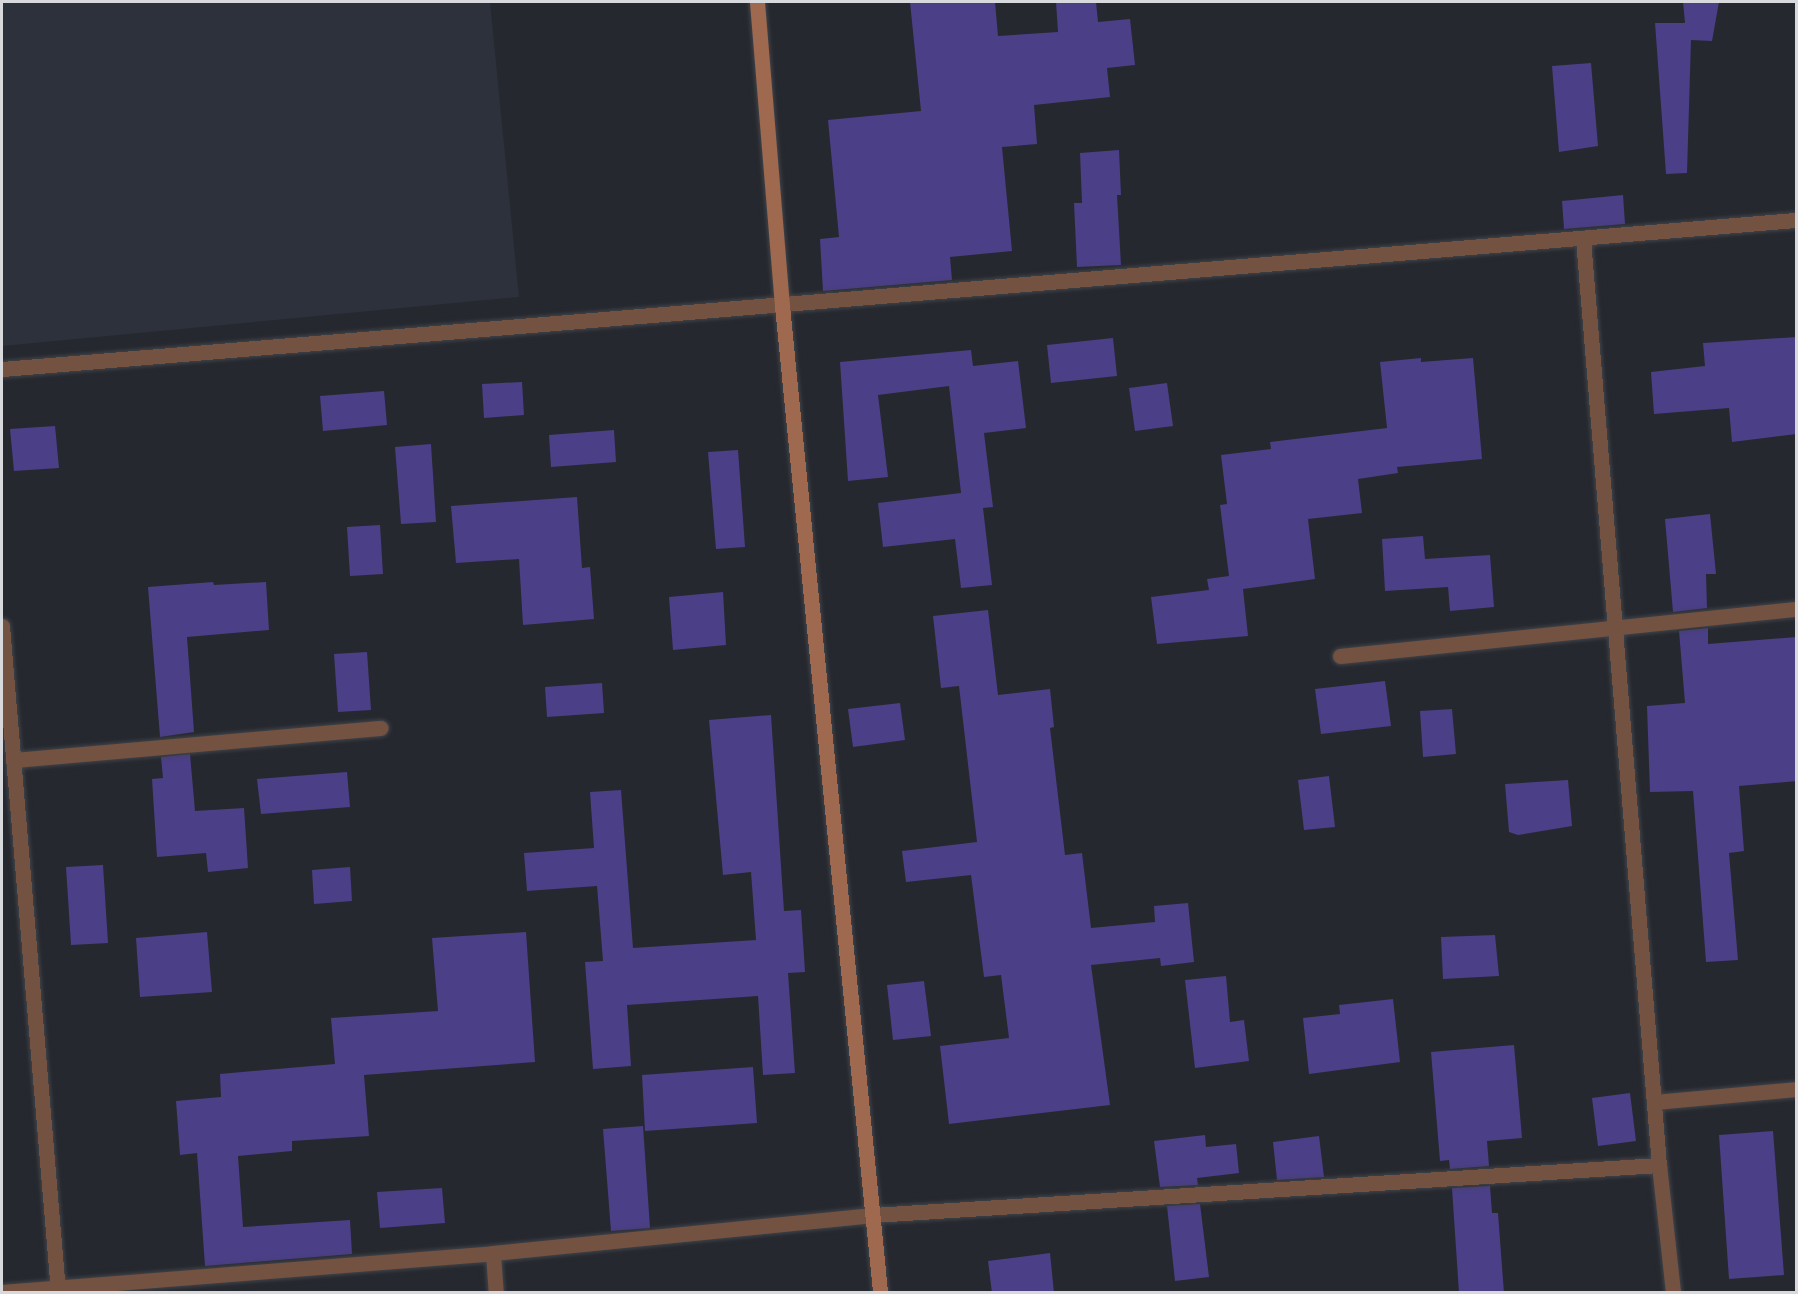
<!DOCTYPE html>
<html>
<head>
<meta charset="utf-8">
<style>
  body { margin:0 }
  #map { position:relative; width:1798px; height:1294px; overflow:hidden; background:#25282e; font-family:Montserrat,sans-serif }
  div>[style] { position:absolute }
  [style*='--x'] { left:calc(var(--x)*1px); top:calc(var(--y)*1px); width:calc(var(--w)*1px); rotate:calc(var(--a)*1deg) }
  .built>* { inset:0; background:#2c313c }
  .building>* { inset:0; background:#4b3f87 }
  .roads { filter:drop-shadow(0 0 2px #41444a) drop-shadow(0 0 2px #41444a) }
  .lane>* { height:15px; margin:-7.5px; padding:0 7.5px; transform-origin:7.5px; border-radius:7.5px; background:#745242 }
  .street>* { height:15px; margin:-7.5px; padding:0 7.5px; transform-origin:7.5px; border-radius:7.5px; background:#745242 }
  .secondary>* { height:15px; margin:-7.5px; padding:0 7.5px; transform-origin:7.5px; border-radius:7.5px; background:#9e694e }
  span { translate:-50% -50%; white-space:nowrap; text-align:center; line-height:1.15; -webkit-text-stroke:4.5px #25282e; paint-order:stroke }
  .frame { position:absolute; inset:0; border:3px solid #d7d9dd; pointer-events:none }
</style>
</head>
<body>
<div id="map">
  <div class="built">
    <i style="clip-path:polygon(2px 2px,490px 2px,519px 297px,2px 346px)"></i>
  </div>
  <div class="building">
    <i style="clip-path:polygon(910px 2px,995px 2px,998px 36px,1058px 32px,1056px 2px,1096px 2px,1098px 22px,1130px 19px,1135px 65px,1107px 68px,1110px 97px,1034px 105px,1037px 144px,1002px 147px,1012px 251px,950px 257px,952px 280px,823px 291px,820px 239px,839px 237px,828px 120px,921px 111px)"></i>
    <i style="clip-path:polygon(1683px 2px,1719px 2px,1712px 41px,1691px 40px,1687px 173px,1666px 174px,1655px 23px,1685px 23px)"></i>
    <i style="clip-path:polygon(1591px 63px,1598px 146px,1559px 152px,1552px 66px)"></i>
    <i style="clip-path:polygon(1119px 150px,1121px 195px,1117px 195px,1121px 265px,1077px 267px,1074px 203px,1082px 203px,1080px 153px)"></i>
    <i style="clip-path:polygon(1623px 195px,1625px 224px,1564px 229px,1562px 201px)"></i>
    <i style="clip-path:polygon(1797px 337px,1797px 434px,1732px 442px,1729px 408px,1654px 414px,1651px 372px,1705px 366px,1703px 343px)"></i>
    <i style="clip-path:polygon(1113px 338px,1117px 376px,1051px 383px,1047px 345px)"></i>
    <i style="clip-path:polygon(971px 350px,973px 366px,1018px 361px,1026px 428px,984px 433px,993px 507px,983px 508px,992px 585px,961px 588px,955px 539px,883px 547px,878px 503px,961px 493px,949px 386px,878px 395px,888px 477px,848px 481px,840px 362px)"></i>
    <i style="clip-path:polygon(1421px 358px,1421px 362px,1473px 358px,1482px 459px,1397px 467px,1398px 473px,1358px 479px,1362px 513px,1308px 519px,1315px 579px,1243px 589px,1248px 636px,1157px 644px,1151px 597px,1209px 590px,1207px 579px,1229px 576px,1220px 505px,1227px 504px,1221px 455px,1271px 449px,1270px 442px,1387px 428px,1380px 362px)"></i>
    <i style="clip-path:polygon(522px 382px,524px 415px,484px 418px,482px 384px)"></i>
    <i style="clip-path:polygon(1167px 383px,1173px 426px,1135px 431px,1129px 388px)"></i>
    <i style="clip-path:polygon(384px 391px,387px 425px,323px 431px,320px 396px)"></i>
    <i style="clip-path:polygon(55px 426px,59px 468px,14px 471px,10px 429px)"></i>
    <i style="clip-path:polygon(614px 430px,616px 462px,551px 467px,549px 435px)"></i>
    <i style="clip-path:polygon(431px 444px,436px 522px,401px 524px,395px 447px)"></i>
    <i style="clip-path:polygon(738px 450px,745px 547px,716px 549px,708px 452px)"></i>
    <i style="clip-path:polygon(577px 497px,582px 568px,590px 567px,594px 619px,523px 625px,519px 559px,456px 563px,451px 506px)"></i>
    <i style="clip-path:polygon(1710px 514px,1716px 574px,1706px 574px,1707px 608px,1673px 612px,1665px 519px)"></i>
    <i style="clip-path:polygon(380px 525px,383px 574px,350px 576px,347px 527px)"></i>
    <i style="clip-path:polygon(1423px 536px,1425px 559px,1490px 555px,1494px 607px,1450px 611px,1448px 587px,1385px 591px,1382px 539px)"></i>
    <i style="clip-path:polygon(213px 582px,214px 585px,266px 582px,269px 630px,187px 637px,194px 732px,160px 737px,148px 587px)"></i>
    <i style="clip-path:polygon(723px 592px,726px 645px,673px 650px,669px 597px)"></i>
    <i style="clip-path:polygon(988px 610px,998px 695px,1050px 689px,1054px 727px,1050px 728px,1065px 855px,1082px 853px,1091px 928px,1155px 922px,1154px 906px,1188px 903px,1194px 962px,1161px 966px,1160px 958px,1091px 965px,1110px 1105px,949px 1124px,940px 1046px,1009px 1038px,1001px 975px,984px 977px,971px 875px,906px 882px,902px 851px,977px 842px,959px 686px,941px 688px,933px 616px)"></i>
    <i style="clip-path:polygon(1708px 628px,1708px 644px,1797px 637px,1797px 781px,1739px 786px,1744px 851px,1729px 853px,1738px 960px,1706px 962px,1693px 791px,1650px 792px,1647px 706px,1685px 703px,1679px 631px)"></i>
    <i style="clip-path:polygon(367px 652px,371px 710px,338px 712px,334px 654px)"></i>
    <i style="clip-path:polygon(1385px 681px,1391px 726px,1321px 734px,1315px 689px)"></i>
    <i style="clip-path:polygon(602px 683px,604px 713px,547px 717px,545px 687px)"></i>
    <i style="clip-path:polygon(900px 703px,905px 740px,853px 747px,848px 709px)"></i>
    <i style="clip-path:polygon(1452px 709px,1456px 754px,1423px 757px,1420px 711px)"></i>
    <i style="clip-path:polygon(771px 715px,784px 911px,801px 910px,805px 972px,788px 973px,795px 1073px,763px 1075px,758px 996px,627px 1005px,631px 1066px,593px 1069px,585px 962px,603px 961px,597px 886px,527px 891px,524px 853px,594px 848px,590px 792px,621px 790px,633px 948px,756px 940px,751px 872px,723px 875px,709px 720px)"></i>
    <i style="clip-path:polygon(190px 754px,195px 811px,244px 808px,248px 868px,208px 872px,206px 853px,157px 857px,152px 779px,163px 778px,161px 757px)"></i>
    <i style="clip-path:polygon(347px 772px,350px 807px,261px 814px,257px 779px)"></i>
    <i style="clip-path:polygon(1329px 776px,1335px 827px,1304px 830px,1298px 780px)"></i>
    <i style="clip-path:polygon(1568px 780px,1572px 826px,1518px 835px,1509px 832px,1505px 784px)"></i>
    <i style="clip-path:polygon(103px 865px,108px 943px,71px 945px,66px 867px)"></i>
    <i style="clip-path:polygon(350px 867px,352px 901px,314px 904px,312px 870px)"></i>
    <i style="clip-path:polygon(207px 932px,212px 992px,140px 997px,136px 938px)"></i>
    <i style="clip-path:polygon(526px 932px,535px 1062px,364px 1075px,369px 1136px,292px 1141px,292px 1151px,238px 1156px,243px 1227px,350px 1220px,352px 1254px,205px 1266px,197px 1153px,180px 1155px,176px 1101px,221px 1097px,220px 1074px,335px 1064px,331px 1018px,438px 1011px,432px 938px)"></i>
    <i style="clip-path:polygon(1495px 935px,1499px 976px,1443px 979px,1441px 937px)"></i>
    <i style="clip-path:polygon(1226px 976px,1230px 1022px,1244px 1020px,1249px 1061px,1195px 1068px,1185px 980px)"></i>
    <i style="clip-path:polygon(924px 981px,931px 1036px,893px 1040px,887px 985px)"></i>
    <i style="clip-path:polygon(1393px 999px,1400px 1062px,1309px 1074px,1303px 1018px,1340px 1014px,1339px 1005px)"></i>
    <i style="clip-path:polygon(1514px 1045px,1522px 1138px,1487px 1141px,1489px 1166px,1450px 1169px,1449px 1160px,1440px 1161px,1431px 1052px)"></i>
    <i style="clip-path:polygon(753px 1067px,757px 1123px,645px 1131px,642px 1075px)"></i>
    <i style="clip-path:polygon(1630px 1093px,1636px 1141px,1598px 1146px,1592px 1098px)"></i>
    <i style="clip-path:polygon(643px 1126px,650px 1228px,611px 1231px,603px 1129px)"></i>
    <i style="clip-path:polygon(1773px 1131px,1784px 1275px,1729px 1279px,1719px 1135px)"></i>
    <i style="clip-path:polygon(1205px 1135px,1206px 1147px,1236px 1144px,1239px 1173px,1197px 1178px,1198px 1185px,1160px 1187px,1154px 1141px)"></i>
    <i style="clip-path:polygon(1319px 1136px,1324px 1177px,1277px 1180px,1273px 1142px)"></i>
    <i style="clip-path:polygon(1490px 1186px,1492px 1213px,1498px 1213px,1504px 1293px,1459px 1293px,1452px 1188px)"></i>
    <i style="clip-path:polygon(442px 1188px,445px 1223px,380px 1228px,377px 1192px)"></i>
    <i style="clip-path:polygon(1200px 1204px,1209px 1277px,1175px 1281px,1167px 1206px)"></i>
    <i style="clip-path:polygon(1050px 1253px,1054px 1293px,992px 1293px,988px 1261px)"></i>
  </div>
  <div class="roads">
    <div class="lane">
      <i style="--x:13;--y:760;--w:369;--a:-5"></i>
    </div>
    <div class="street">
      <i style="--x:1583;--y:239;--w:929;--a:85.31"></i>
      <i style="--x:1659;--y:1165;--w:128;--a:83.7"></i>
      <i style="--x:2;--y:369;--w:1800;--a:-4.75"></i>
      <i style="--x:2;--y:626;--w:668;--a:85.19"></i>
      <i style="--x:1340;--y:656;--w:458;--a:-5.9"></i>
      <i style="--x:1654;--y:1102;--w:143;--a:-5.2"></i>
      <i style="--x:493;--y:1253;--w:39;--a:86"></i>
      <i style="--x:2;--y:1292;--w:493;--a:-4.5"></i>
      <i style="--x:493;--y:1253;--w:382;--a:-5.7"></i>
      <i style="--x:873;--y:1215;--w:788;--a:-3.64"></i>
    </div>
    <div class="secondary">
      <i style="--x:757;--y:2;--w:305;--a:85.3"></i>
      <i style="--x:782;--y:306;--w:991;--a:84.32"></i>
    </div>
  </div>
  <div class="frame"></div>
</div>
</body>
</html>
